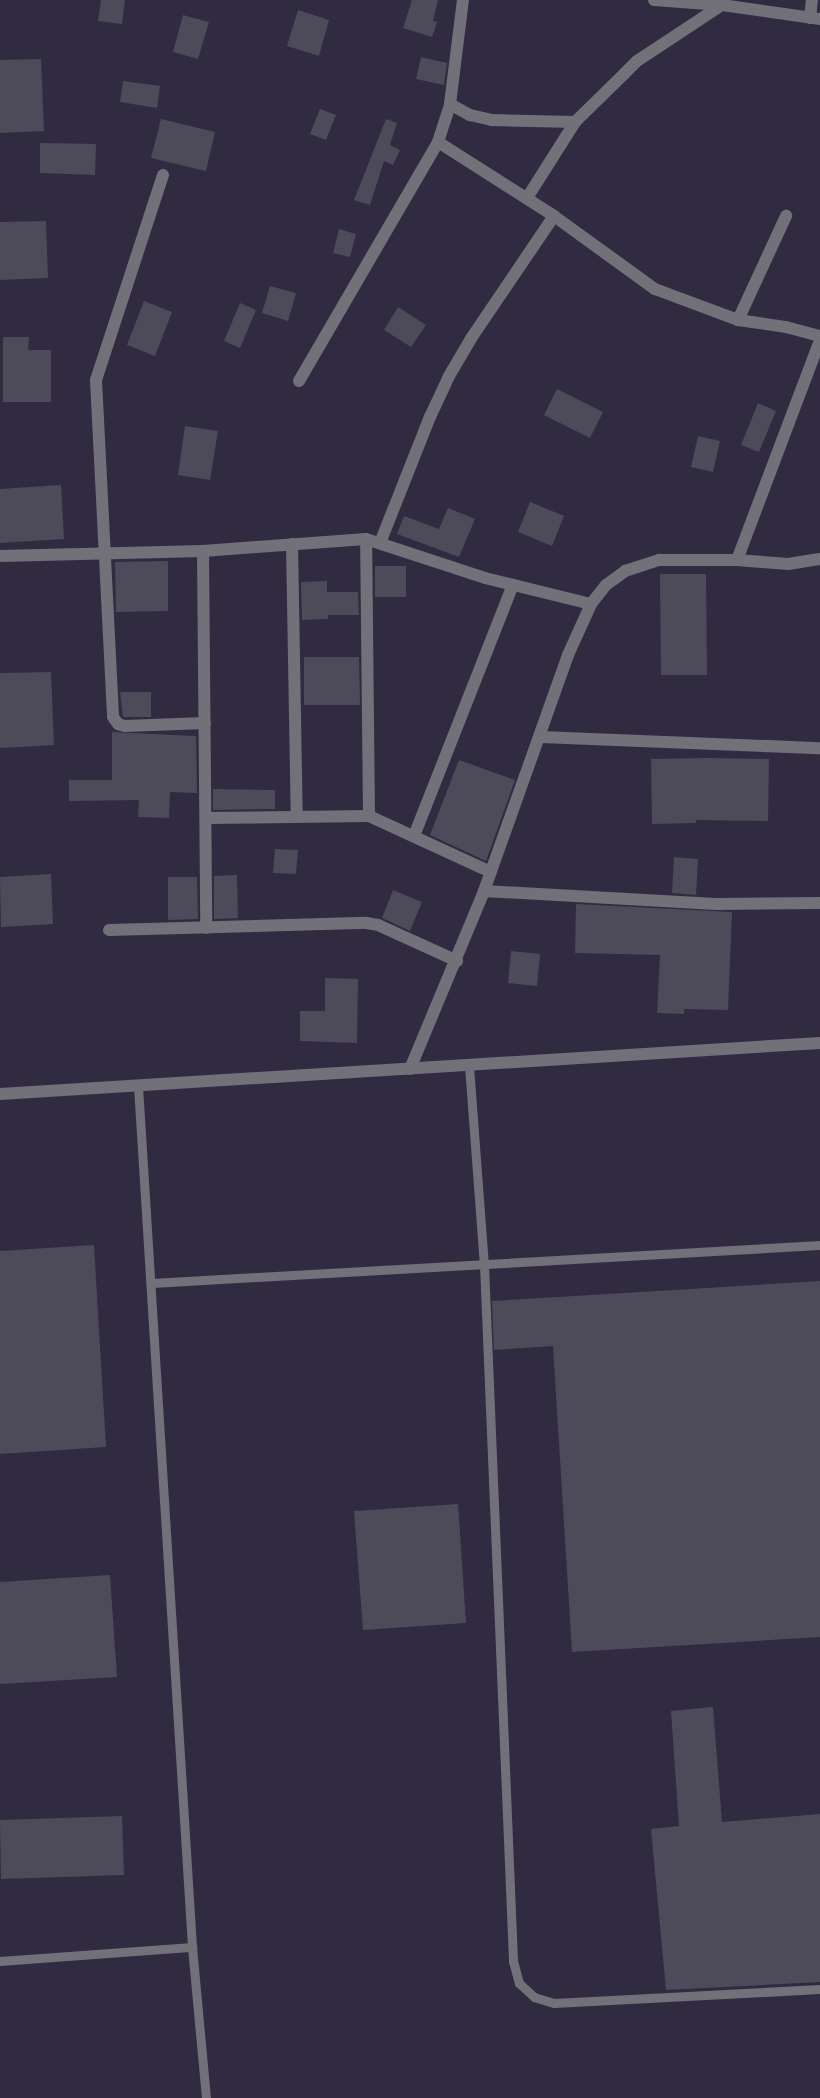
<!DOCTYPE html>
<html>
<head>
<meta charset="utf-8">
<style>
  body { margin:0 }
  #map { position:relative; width:820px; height:2098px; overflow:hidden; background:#272332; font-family:Georgia,serif }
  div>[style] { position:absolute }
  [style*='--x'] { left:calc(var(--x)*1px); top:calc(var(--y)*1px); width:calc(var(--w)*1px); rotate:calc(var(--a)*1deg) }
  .built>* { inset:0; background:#302b40 }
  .building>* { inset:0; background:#4d4a5a }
  .service>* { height:9px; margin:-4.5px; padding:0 4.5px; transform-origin:4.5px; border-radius:4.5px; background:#727078 }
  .minor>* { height:12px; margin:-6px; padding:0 6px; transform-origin:6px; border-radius:6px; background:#727078 }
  span { translate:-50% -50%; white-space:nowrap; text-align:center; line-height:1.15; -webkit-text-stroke:5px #272332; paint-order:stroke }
</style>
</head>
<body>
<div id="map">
  <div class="built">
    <i style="clip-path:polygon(0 0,820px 0,820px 2098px,0 2098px)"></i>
  </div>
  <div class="building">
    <i style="clip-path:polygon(101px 0,125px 0,122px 24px,98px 21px)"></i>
    <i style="clip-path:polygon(412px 0,438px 0,433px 21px,437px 22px,432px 37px,403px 28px)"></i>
    <i style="clip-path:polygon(298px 10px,329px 20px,319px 56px,287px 46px)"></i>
    <i style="clip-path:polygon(183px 15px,209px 22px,198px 59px,173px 52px)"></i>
    <i style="clip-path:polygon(421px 57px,447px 63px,444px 85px,416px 79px)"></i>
    <i style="clip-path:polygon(41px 59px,44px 131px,0 133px,0 60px)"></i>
    <i style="clip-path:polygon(123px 81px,160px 86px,157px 108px,120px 102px)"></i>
    <i style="clip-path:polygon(320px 109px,336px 115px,326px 140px,310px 134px)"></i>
    <i style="clip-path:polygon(161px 119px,215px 132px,206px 171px,151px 158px)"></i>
    <i style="clip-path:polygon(386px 119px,397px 123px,390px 145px,400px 150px,393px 165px,384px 161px,370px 205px,354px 200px)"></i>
    <i style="clip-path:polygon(40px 143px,96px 144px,95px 175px,40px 173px)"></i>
    <i style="clip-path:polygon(46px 221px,48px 278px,0 280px,0 222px)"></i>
    <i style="clip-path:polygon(339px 229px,356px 234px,350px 257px,333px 253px)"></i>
    <i style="clip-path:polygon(270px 286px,296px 293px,288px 321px,262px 313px)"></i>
    <i style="clip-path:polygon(144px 301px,172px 312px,155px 356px,127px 345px)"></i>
    <i style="clip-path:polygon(240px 303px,256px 310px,240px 348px,224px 341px)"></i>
    <i style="clip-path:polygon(398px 307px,426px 325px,411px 347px,384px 330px)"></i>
    <i style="clip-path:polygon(3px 337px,29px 337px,28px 350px,51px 350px,51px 402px,3px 402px)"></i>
    <i style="clip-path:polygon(557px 389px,603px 412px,590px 438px,544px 415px)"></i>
    <i style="clip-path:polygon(758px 403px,776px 411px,759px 452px,741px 445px)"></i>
    <i style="clip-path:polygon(185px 426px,218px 431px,210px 480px,178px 475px)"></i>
    <i style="clip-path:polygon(698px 436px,720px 441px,713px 472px,691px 467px)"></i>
    <i style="clip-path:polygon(61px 485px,64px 539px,0 543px,0 489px)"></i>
    <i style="clip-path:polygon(530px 502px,564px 516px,552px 546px,518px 532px)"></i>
    <i style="clip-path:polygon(448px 508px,475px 519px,459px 557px,397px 534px,404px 516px,439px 529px)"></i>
    <i style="clip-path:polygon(168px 561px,168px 611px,116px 612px,115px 562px)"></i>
    <i style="clip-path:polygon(375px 566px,406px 566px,406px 597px,375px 597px)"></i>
    <i style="clip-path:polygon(660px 574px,706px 574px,707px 675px,661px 675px)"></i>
    <i style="clip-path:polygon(327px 581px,327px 592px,358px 592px,359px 615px,328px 615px,328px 619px,302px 620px,301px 582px)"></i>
    <i style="clip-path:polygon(304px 657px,359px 657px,360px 705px,304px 705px)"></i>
    <i style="clip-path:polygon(51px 672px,54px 745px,0 748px,0 673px)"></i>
    <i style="clip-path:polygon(120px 692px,151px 692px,151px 717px,123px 717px)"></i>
    <i style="clip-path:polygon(112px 732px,196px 736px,197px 793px,170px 792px,169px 818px,138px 817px,139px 800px,69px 801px,69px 780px,112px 780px)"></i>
    <i style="clip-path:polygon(707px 758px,769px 759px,768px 821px,696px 820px,696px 823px,652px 824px,651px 759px)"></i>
    <i style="clip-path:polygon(459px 760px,515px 780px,486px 861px,430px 835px)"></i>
    <i style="clip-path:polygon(213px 789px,275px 790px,275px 809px,213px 810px)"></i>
    <i style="clip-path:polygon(275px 849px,298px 850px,296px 874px,273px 873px)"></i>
    <i style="clip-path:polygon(674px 857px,698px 859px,696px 895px,672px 893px)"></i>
    <i style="clip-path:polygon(51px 874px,53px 924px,1px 927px,0 877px)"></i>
    <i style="clip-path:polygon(237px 875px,238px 918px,214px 919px,214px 876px)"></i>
    <i style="clip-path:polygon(168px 877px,197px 877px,198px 919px,168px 920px)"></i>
    <i style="clip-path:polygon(393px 890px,422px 902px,410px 931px,382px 918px)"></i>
    <i style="clip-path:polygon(576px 904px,732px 912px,728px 1010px,684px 1009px,684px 1014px,657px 1013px,660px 955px,575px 953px)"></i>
    <i style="clip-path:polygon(511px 951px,540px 954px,537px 986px,508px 983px)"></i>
    <i style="clip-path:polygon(325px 978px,358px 979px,357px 1043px,300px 1041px,300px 1011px,325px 1011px)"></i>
    <i style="clip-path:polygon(94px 1245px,106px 1447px,0 1454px,0 1251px)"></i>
    <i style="clip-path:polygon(820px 1281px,820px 1637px,572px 1652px,553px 1346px,494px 1350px,492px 1301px)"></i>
    <i style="clip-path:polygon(458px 1504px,466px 1623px,363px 1630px,354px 1511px)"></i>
    <i style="clip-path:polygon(110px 1575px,117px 1677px,0 1684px,0 1582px)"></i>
    <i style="clip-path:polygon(713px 1707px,722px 1822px,820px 1814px,820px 1982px,666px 1990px,651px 1829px,679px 1826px,671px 1711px)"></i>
    <i style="clip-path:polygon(122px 1816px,124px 1875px,1px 1879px,0 1820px)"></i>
  </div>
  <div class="service">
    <i style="--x:469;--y:1066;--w:200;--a:85.7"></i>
    <i style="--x:484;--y:1265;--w:697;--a:87.61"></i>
    <i style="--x:513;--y:1961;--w:23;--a:75"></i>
    <i style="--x:519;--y:1983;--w:21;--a:43"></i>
    <i style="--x:534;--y:1997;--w:21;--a:17"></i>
    <i style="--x:554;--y:2003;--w:266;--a:-3"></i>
    <i style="--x:138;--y:1086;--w:863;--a:86.41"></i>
    <i style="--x:192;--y:1947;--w:152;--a:84.7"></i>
    <i style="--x:152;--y:1283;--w:669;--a:-3.26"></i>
    <i style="--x:0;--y:1961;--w:193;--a:-4.2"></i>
  </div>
  <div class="minor">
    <i style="--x:654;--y:0;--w:68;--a:4.2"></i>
    <i style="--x:722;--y:5;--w:99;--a:8.1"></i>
    <i style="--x:810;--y:18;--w:18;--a:-84"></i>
    <i style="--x:450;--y:104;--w:23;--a:29"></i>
    <i style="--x:470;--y:115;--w:23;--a:13"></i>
    <i style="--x:492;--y:120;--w:83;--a:1.4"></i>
    <i style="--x:438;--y:142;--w:138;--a:32.5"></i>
    <i style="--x:554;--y:216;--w:125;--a:35.9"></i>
    <i style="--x:655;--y:289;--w:89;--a:20.5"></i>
    <i style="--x:738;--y:320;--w:49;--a:8.3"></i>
    <i style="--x:786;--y:327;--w:35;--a:15"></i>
    <i style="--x:163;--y:175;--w:216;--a:108.1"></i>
    <i style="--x:96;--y:380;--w:337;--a:87.1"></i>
    <i style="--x:113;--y:717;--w:9;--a:54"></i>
    <i style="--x:118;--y:724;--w:7;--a:16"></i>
    <i style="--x:125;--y:726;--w:80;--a:-2.1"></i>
    <i style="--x:527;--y:198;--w:90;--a:-57.7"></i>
    <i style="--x:575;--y:122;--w:69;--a:-44.4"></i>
    <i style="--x:624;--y:74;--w:18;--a:-45"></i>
    <i style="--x:637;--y:61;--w:102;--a:-33.4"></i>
    <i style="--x:738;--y:320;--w:115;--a:-65.2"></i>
    <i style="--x:299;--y:381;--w:276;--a:-59.8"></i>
    <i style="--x:438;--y:142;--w:40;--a:-72"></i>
    <i style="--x:450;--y:104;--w:105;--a:-82.9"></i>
    <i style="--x:380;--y:543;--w:136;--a:-68.4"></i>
    <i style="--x:430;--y:417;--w:45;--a:-65.1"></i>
    <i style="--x:449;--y:376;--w:45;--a:-59.5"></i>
    <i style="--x:472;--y:337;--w:146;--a:-55.9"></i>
    <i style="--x:292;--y:544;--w:273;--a:89"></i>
    <i style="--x:203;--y:551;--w:377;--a:89.5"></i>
    <i style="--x:0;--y:556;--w:203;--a:-1.4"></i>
    <i style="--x:203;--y:551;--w:163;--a:-4.2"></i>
    <i style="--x:737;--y:560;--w:235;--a:-69.3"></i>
    <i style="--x:541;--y:737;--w:279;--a:2.3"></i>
    <i style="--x:369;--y:816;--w:277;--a:-90.6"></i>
    <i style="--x:366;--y:539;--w:125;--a:18.1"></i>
    <i style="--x:485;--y:578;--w:109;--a:13.8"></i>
    <i style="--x:206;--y:818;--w:163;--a:-0.7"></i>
    <i style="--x:369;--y:816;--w:134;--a:24.7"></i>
    <i style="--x:414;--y:836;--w:270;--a:-68.5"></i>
    <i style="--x:484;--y:891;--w:232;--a:3.2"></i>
    <i style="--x:716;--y:904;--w:104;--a:-0.6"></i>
    <i style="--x:109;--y:930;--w:257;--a:-1.6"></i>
    <i style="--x:366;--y:923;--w:12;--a:9"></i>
    <i style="--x:378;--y:925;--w:87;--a:24.5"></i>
    <i style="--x:410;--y:1069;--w:193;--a:-67.4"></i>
    <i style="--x:484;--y:891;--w:251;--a:-70.4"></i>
    <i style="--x:568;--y:655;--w:56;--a:-65.7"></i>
    <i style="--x:591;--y:604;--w:24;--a:-52"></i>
    <i style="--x:606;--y:585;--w:24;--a:-36"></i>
    <i style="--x:625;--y:571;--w:36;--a:-18"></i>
    <i style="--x:659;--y:560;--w:78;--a:0"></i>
    <i style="--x:737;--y:560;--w:51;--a:4.5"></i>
    <i style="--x:788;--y:564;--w:32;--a:-9"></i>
    <i style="--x:0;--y:1094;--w:822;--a:-3.56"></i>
  </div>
</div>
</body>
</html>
